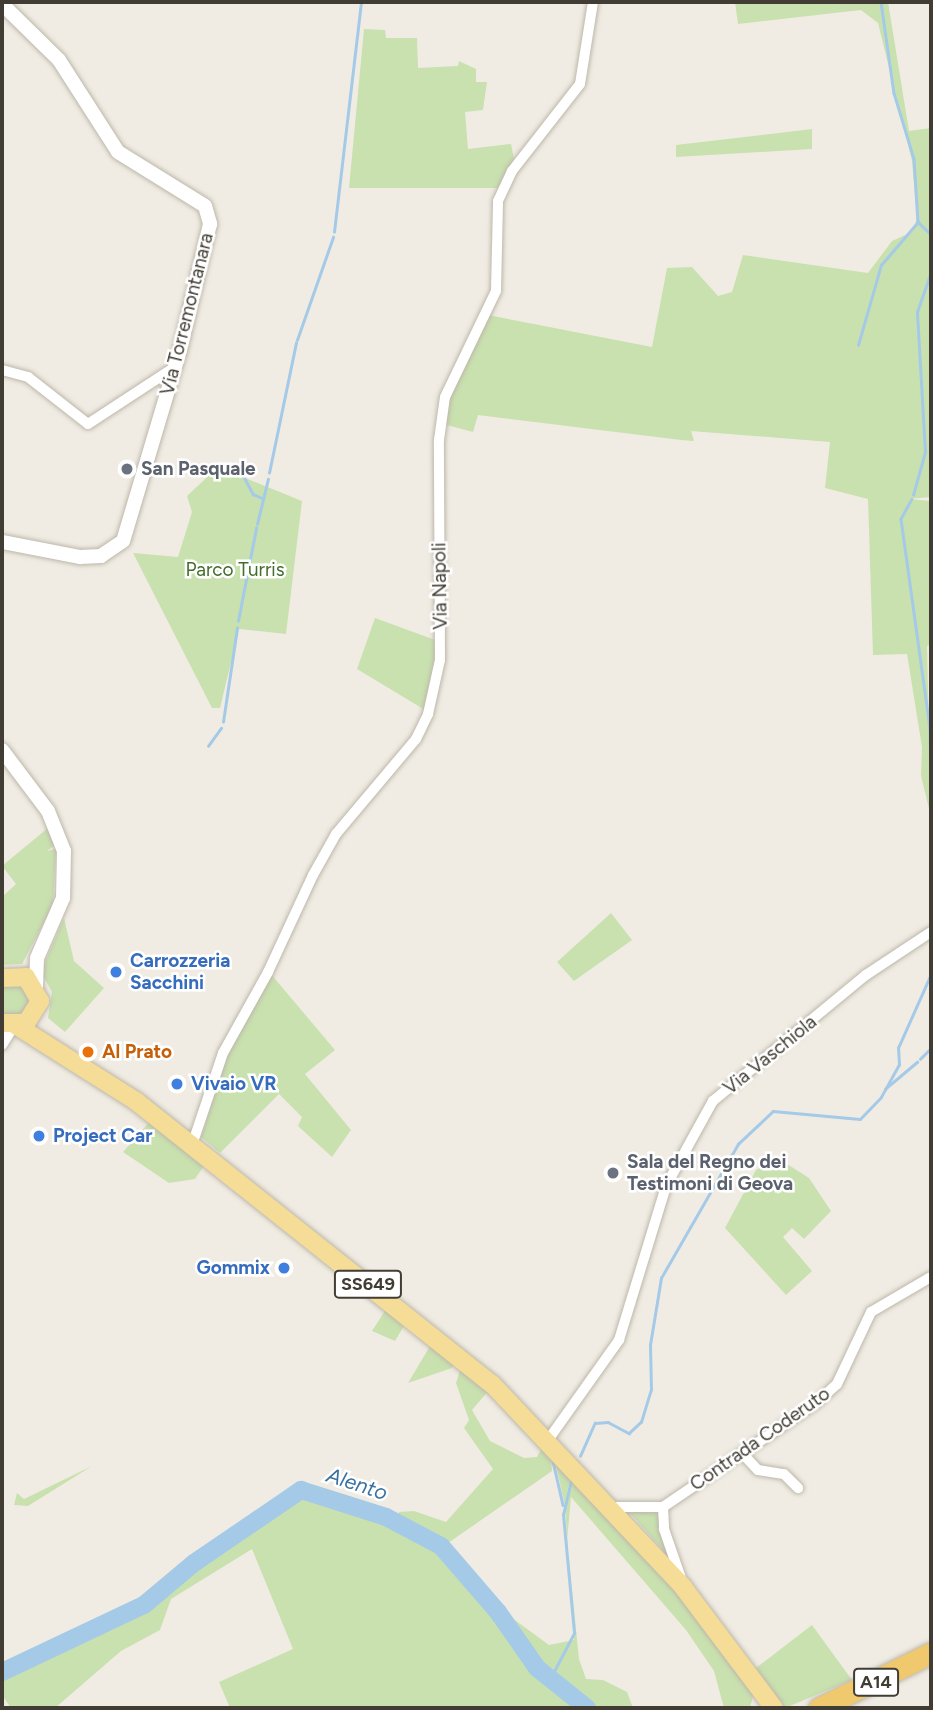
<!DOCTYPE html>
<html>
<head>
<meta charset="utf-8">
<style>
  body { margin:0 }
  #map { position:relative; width:933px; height:1710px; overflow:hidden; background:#f0ece3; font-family:Figtree,sans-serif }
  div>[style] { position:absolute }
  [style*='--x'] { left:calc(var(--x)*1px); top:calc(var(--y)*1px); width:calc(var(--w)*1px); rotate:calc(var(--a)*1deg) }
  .green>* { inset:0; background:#c9e1af }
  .stream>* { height:2.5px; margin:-1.25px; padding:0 1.25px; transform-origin:1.25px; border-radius:1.25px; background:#a4cae8 }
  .river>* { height:18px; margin:-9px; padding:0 9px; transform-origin:9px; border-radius:9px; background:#a4cae8 }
  .roads { filter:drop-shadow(0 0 2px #bdb7aa) drop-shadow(0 0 2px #bdb7aa) }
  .minor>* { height:10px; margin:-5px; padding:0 5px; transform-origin:5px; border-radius:5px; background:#fff }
  .tertiary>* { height:14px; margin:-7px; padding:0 7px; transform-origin:7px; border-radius:7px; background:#fff }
  .primary>* { height:18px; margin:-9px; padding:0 9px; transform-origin:9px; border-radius:9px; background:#f5dd97 }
  .motorway>* { height:21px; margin:-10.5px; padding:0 10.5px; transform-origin:10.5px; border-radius:10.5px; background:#f0c86d }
  .dots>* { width:19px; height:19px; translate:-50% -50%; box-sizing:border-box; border:4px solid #fff; border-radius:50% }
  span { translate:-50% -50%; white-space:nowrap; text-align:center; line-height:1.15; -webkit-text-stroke:5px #fff; paint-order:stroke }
  .shield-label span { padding:2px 5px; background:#fff; border:2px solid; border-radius:5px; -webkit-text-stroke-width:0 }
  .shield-label { font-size:18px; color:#413c34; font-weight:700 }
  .street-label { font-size:19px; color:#413c34 }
  .worship-label { font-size:19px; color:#5b616d; font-weight:700 }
  .left { translate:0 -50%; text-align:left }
  .park-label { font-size:19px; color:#436c2d }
  .shop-label { font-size:19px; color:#366cbe; font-weight:700 }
  .right { translate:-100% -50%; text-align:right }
  .food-label { font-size:19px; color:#c56008; font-weight:700 }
  .water-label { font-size:21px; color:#3872a2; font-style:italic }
  .frame { position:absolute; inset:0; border:4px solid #413c34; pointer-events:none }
</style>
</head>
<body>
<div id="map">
  <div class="green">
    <i style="clip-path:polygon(735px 2px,888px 2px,909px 131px,931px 128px,931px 497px,909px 499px,931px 501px,931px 644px,927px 646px,931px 817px,921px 776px,922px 747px,907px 654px,873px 655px,868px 499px,825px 488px,830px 442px,691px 431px,694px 441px,681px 440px,478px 415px,473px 432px,443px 424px,445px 405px,488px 315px,652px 347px,667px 268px,692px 267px,718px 296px,732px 292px,743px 255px,868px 273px,892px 241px,912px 232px,917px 218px,912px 161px,878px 23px,861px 10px,738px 24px)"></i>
    <i style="clip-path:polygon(364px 29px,385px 30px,386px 38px,417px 38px,418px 68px,458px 66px,459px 61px,476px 69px,476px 82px,487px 82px,483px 110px,465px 112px,468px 149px,511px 144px,514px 159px,498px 188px,349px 188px)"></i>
    <i style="clip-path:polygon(812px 129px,812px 149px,676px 157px,676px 145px)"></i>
    <i style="clip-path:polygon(218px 467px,302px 501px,286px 634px,239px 629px,220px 708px,212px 708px,133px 553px,178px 557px,192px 512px,187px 496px)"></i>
    <i style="clip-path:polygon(375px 618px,438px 641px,425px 710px,357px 669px)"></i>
    <i style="clip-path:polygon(49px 827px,55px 845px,47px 851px,56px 849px,53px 905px,22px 964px,2px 965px,2px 897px,16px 884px,2px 866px)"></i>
    <i style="clip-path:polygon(611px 913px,632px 940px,574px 981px,557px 962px)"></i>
    <i style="clip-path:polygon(64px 918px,74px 961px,104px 988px,65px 1032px,48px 1018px,52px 992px,41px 972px)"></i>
    <i style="clip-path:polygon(270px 973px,335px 1050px,305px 1074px,351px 1130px,332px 1157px,298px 1126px,302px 1117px,279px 1094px,220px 1153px,201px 1137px,228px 1052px)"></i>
    <i style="clip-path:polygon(18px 982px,32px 999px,24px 1015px,2px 1015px,2px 986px)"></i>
    <i style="clip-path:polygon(152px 1119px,206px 1163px,195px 1179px,169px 1183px,123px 1152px)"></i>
    <i style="clip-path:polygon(776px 1157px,809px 1178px,831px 1211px,804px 1239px,792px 1228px,783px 1237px,812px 1271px,786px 1295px,725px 1228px,756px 1170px)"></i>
    <i style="clip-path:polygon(388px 1306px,407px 1321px,395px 1341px,372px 1331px)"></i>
    <i style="clip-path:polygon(433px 1341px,455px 1360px,452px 1368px,408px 1383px)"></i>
    <i style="clip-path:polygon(462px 1364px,490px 1389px,472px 1410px,490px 1441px,524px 1458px,537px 1457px,544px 1444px,551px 1453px,552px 1471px,448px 1543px,501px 1610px,549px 1645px,574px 1640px,565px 1506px,554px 1456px,572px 1475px,566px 1496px,573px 1476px,691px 1608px,754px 1692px,750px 1708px,724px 1708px,714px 1671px,686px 1630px,571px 1497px,567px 1541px,579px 1659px,586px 1679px,603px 1680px,627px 1692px,633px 1708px,230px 1708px,219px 1682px,293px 1649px,252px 1549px,171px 1599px,160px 1630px,121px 1651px,55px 1708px,11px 1708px,2px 1695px,2px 1675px,143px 1608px,296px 1498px,317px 1498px,441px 1544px,396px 1519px,399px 1512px,414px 1511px,446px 1522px,493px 1469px,464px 1428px,469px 1420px,456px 1383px)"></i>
    <i style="clip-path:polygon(92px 1466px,28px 1506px,14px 1505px,17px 1493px,24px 1499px)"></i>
    <i style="clip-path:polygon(628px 1511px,656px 1512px,674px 1562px)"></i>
    <i style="clip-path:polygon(812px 1625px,852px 1680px,785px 1708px,756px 1668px)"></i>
  </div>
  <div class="stream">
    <i style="--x:881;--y:2;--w:92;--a:81.9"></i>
    <i style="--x:894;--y:93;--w:69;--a:73.1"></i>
    <i style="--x:914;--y:159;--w:63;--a:86.4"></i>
    <i style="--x:918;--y:222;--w:18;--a:43"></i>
    <i style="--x:334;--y:232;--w:232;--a:-83.3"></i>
    <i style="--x:297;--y:340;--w:109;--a:-70.7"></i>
    <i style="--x:858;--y:345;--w:83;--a:-74"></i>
    <i style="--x:881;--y:265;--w:57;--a:-49.3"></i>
    <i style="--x:242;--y:473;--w:24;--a:62"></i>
    <i style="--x:253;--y:494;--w:10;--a:24"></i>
    <i style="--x:269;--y:473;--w:133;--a:-78.3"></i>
    <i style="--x:913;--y:495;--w:45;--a:-74.4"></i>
    <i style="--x:925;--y:452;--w:140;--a:-93.3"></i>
    <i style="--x:917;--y:312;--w:42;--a:-70.7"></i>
    <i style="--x:912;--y:499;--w:23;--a:119"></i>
    <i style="--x:901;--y:519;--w:211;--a:82.1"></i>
    <i style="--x:930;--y:728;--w:51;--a:88.9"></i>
    <i style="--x:257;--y:524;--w:46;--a:-76.3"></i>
    <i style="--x:238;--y:621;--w:95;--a:-79"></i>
    <i style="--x:223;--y:722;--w:95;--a:-81.5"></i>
    <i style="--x:208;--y:746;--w:22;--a:-54"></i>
    <i style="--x:920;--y:1059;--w:16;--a:-45"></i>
    <i style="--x:885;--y:1089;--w:42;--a:-40.2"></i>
    <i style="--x:580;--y:1456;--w:36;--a:-66"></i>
    <i style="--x:595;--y:1423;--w:13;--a:-4"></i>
    <i style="--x:608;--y:1422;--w:24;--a:28"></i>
    <i style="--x:629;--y:1433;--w:16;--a:-43"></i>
    <i style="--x:641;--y:1422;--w:34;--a:-73"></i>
    <i style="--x:651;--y:1390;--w:45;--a:-91.3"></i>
    <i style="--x:650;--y:1345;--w:68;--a:-80.7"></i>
    <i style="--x:661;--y:1278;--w:155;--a:-60.1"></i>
    <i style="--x:738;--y:1144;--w:48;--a:-43.3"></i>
    <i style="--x:773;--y:1111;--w:87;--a:5.3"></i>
    <i style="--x:860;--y:1119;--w:30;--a:-46"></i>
    <i style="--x:881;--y:1097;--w:37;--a:-61"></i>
    <i style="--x:899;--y:1065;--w:17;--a:-93"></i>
    <i style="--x:898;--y:1048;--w:81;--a:-66"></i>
    <i style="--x:553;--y:1461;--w:45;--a:77.2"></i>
    <i style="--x:550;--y:1679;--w:52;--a:-62.4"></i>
    <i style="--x:574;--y:1633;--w:119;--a:-95.3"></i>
    <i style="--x:563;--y:1515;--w:37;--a:-77"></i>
  </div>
  <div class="river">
    <i style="--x:2;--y:1672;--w:157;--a:-25.3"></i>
    <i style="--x:144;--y:1605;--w:65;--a:-40"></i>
    <i style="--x:194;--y:1563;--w:130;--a:-34.3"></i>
    <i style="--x:301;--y:1490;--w:89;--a:17.6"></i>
    <i style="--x:386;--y:1517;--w:62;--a:27.8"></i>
    <i style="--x:441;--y:1546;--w:87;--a:49.2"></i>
    <i style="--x:498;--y:1612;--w:68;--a:55.1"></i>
    <i style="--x:537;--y:1668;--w:64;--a:38.7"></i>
  </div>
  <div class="roads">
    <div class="minor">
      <i style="--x:2;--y:370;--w:27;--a:15"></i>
      <i style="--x:28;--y:377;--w:76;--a:38.1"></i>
      <i style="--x:88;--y:424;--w:104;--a:-33.2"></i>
      <i style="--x:2;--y:1045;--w:22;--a:-58"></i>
      <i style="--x:192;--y:1145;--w:97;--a:-71.4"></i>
      <i style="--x:223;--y:1053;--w:93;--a:-60.9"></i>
      <i style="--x:268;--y:972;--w:107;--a:-65.1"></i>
      <i style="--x:313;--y:875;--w:47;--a:-60.7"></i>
      <i style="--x:336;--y:834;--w:124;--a:-49.9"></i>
      <i style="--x:416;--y:739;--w:28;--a:-64"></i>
      <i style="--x:428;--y:714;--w:55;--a:-77.5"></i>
      <i style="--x:440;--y:660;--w:220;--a:-90.3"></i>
      <i style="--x:439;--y:440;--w:43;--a:-82.1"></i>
      <i style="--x:445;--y:397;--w:118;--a:-64.3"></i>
      <i style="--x:496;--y:291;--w:90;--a:-88.7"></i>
      <i style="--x:498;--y:201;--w:33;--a:-65"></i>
      <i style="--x:512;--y:171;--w:110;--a:-52"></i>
      <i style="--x:580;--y:84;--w:83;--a:-81"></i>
      <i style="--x:548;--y:1440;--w:123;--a:-54.6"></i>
      <i style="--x:619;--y:1340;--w:161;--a:-73"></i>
      <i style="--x:666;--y:1186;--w:97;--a:-61.1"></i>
      <i style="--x:713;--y:1101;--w:198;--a:-39.5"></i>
      <i style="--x:866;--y:975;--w:78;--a:-33.5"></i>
      <i style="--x:742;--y:1453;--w:23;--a:47"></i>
      <i style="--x:758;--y:1470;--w:26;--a:9"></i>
      <i style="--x:784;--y:1474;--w:20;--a:45"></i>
      <i style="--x:610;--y:1507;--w:53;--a:0"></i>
      <i style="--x:663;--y:1507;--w:185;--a:-34.2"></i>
      <i style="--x:816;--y:1403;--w:28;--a:-42"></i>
      <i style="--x:837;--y:1384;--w:80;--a:-64.7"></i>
      <i style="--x:871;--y:1312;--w:69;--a:-30.3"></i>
      <i style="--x:663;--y:1507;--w:22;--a:87"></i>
      <i style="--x:664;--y:1529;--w:58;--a:70.9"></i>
    </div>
    <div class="tertiary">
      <i style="--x:2;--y:4;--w:80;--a:44.5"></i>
      <i style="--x:59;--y:60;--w:109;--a:57.3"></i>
      <i style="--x:118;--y:152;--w:102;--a:31.8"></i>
      <i style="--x:205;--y:206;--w:19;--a:74"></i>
      <i style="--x:210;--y:224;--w:130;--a:103.4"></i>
      <i style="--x:180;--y:350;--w:199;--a:106.6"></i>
      <i style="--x:123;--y:541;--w:27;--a:146"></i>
      <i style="--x:101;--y:556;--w:21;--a:177"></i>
      <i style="--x:80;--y:557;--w:79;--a:-169.1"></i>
      <i style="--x:2;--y:750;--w:76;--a:53"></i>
      <i style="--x:48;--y:811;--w:43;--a:68.2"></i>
      <i style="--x:64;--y:851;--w:47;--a:91.2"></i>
      <i style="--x:63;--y:898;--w:65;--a:113.4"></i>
      <i style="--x:37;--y:958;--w:28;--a:92"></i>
    </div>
    <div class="primary">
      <i style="--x:2;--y:978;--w:24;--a:-2"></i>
      <i style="--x:26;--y:977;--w:28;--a:60"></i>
      <i style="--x:40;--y:1001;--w:26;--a:122"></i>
      <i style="--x:26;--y:1023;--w:24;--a:180"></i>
      <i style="--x:17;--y:1026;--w:142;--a:32.3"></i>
      <i style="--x:137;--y:1102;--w:453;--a:38.5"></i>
      <i style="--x:492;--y:1384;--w:279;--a:46.7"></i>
      <i style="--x:683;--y:1587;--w:151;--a:53.1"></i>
    </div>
    <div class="motorway">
      <i style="--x:819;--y:1708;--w:125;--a:-26.2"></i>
    </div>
  </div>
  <div class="dots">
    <i style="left:127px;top:469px;background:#6b7280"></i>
    <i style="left:116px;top:972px;background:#3f7fe0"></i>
    <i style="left:88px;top:1052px;background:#e8710a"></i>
    <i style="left:177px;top:1084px;background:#3f7fe0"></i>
    <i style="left:39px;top:1136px;background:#3f7fe0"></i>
    <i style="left:613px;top:1173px;background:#6b7280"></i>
    <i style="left:284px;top:1268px;background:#3f7fe0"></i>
  </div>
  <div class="shield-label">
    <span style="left:368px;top:1284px">SS649</span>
    <span style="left:876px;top:1682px">A14</span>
  </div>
  <div class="street-label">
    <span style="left:187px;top:314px;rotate:-76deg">Via Torremontanara</span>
    <span style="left:440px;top:586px;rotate:-91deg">Via Napoli</span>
    <span style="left:770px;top:1055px;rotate:-39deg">Via Vaschiola</span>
    <span style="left:760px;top:1439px;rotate:-35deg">Contrada Coderuto</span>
  </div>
  <div class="worship-label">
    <span class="left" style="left:141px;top:469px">San Pasquale</span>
    <span class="left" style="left:627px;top:1173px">Sala del Regno dei<br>Testimoni di Geova</span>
  </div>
  <div class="park-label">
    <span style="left:235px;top:570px">Parco Turris</span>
  </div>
  <div class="shop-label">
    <span class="left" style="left:130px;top:972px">Carrozzeria<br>Sacchini</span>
    <span class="left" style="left:191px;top:1084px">Vivaio VR</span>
    <span class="left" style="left:53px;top:1136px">Project Car</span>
    <span class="right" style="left:270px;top:1268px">Gommix</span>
  </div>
  <div class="food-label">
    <span class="left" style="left:102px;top:1052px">Al Prato</span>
  </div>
  <div class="water-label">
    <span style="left:357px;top:1484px;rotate:18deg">Alento</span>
  </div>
  <div class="frame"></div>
</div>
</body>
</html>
